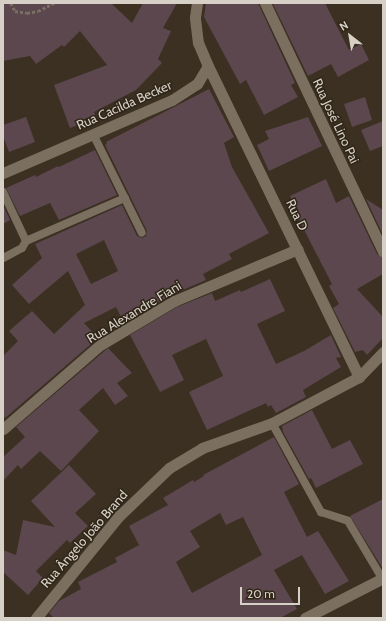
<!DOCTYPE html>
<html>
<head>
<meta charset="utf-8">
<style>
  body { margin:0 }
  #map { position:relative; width:386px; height:621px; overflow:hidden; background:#3b3022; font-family:Cabin,sans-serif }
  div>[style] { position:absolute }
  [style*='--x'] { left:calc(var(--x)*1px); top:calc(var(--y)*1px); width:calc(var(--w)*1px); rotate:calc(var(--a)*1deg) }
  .building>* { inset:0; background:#5b474d }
  .path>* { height:2.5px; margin-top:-1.25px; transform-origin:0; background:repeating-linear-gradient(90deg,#797063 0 3px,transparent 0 5px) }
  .service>* { height:8px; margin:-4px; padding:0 4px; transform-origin:4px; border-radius:4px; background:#7b6f5f }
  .minor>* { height:11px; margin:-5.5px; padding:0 5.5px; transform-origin:5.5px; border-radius:5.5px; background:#7b6f5f }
  .tertiary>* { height:11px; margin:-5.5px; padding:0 5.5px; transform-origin:5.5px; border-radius:5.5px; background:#7b6f5f }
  span { translate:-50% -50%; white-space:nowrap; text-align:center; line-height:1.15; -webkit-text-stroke:3px #302618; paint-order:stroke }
  .street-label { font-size:13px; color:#d7d0c7 }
  .frame { position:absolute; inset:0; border:4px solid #d7d0c7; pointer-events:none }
  .north { position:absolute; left:330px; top:16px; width:40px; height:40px; -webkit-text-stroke:3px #302618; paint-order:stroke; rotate:329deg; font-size:11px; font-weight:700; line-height:16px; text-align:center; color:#d7d0c7 }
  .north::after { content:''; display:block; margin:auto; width:14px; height:18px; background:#d7d0c7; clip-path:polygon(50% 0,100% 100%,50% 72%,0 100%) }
  .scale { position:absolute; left:240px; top:587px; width:60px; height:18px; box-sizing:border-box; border:2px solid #d7d0c7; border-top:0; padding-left:5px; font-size:12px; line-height:14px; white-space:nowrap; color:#d7d0c7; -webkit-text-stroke:3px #302618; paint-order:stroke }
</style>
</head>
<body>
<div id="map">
  <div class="building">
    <i style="clip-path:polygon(3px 3px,111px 3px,132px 23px,143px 3px,177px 3px,163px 28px,171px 31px,158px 59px,162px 63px,136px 90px,94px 112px,96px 118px,70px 128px,54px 85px,107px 65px,80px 31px,64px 47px,62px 45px,36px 64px,30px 56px,3px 61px)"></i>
    <i style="clip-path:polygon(206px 3px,258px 3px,295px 83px,291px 85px,298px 97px,264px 115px,246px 80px,240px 84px,204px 17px)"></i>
    <i style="clip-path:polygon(275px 3px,325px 3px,349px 50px,361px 44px,369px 60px,338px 77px,331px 64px,308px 76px,273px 4px)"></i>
    <i style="clip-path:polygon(evenodd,209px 89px,234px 137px,224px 143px,232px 167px,269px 233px,229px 254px,232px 259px,203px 274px,206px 280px,171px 295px,124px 323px,116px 307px,84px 323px,98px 338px,5px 418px,3px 415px,3px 356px,18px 341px,9px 331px,32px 311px,54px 334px,85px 305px,68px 271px,29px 304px,12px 285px,42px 258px,35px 244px,122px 205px,137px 236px,142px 238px,146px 236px,147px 231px,105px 145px,107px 144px,106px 142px,209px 89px,104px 240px,118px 271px,91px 284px,76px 254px,104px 240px)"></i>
    <i style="clip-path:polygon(365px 97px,372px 120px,352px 127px,344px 104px)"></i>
    <i style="clip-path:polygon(26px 117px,35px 142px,9px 152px,3px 136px,3px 125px)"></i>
    <i style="clip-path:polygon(308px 117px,322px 146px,269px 171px,257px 145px,269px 139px,265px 131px)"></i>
    <i style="clip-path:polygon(383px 121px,383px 146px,370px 151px,361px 130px)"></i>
    <i style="clip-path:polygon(95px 150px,117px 195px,59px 220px,50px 203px,20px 216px,6px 188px,35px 175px,36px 177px,58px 166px,59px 167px)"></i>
    <i style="clip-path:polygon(326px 179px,336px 203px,349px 196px,377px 254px,383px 258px,383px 274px,357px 289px,383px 317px,383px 338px,367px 355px,363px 350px,355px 352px,333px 308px,339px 304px,329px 286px,332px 284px,300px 222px,290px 196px)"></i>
    <i style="clip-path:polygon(366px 199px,383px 210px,383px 235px)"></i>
    <i style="clip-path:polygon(3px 205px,10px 220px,3px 224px)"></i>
    <i style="clip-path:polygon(270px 279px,285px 311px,257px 324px,276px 364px,304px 351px,331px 335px,341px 357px,336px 358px,341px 367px,303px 390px,306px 397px,276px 413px,271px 405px,268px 407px,266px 403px,207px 430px,189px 392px,223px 376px,206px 339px,172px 355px,184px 380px,160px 392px,130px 335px,177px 307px,212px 293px,215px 301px,240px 290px,241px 292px)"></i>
    <i style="clip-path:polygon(108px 348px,132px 373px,117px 383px,128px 396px,115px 405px,103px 388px,79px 410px,99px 431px,61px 471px,40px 451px,21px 469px,18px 465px,3px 481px,3px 457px,25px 437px,16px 427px)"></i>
    <i style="clip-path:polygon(312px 410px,332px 449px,350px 440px,363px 464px,316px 488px,311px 478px,309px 479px,283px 432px,282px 426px)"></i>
    <i style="clip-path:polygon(evenodd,274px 437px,299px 484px,284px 492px,307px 537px,318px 531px,349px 581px,325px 594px,302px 555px,274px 570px,297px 609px,280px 618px,54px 618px,49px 613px,59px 601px,81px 589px,78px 582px,117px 562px,115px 558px,139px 545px,129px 526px,168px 505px,163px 498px,193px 480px,194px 482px,204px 476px,203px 475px,274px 437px,220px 513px,226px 525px,243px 517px,262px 555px,192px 593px,176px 562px,200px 547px,190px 531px,220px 513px)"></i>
    <i style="clip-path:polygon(69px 465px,96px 494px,75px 513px,88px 526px,70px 543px,67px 540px,36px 571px,43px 578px,28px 595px,3px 572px,3px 550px,16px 555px,23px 520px,55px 527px,31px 501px)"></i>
    <i style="clip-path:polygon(383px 499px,383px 569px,350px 516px)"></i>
  </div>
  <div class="path">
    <i style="--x:11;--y:3;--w:9;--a:63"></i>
    <i style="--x:15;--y:11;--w:12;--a:9"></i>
    <i style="--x:27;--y:13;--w:11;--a:-10"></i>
    <i style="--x:38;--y:11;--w:18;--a:-27"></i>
  </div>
  <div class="service">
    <i style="--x:93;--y:134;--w:110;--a:63.7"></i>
    <i style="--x:3;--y:192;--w:54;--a:64.9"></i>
    <i style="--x:26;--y:241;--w:8;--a:120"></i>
    <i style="--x:22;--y:248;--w:21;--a:152"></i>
    <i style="--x:26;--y:241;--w:108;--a:-23.5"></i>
    <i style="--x:272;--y:423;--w:102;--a:61.2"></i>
    <i style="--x:321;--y:512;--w:28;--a:18"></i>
    <i style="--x:348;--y:521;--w:66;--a:59.2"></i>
  </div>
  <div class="minor">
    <i style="--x:265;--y:3;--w:275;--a:64.6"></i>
    <i style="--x:208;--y:66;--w:346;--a:64.1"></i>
    <i style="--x:3;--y:429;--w:128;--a:-40.9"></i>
    <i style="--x:100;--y:345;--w:86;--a:-30.7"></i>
    <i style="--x:174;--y:301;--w:134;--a:-22.8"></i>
    <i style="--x:305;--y:618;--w:88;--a:-27.1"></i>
  </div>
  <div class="tertiary">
    <i style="--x:3;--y:173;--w:184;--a:-23.4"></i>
    <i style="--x:172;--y:100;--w:30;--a:-33"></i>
    <i style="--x:197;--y:84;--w:21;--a:-59"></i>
    <i style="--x:208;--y:66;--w:25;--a:-113"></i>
    <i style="--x:198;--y:43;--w:26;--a:-97"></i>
    <i style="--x:195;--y:17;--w:14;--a:-82"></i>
    <i style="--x:36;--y:618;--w:132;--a:-50.9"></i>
    <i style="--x:119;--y:516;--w:69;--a:-43.8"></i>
    <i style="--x:169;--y:468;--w:39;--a:-31"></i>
    <i style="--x:202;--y:448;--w:74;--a:-19.7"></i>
    <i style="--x:272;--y:423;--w:98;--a:-27.9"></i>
    <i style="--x:359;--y:377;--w:35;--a:-46"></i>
  </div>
  <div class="street-label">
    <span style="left:124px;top:105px;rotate:-24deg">Rua Cacilda Becker</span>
    <span style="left:336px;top:121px;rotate:65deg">Rua José Lino Pai</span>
    <span style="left:297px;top:215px;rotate:64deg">Rua D</span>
    <span style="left:134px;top:312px;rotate:-31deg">Rua Alexandre Fiani</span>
    <span style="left:84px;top:539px;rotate:-49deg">Rua Ângelo João Brand</span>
  </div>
  <div class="frame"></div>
  <div class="north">N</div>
  <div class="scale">20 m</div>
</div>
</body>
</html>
